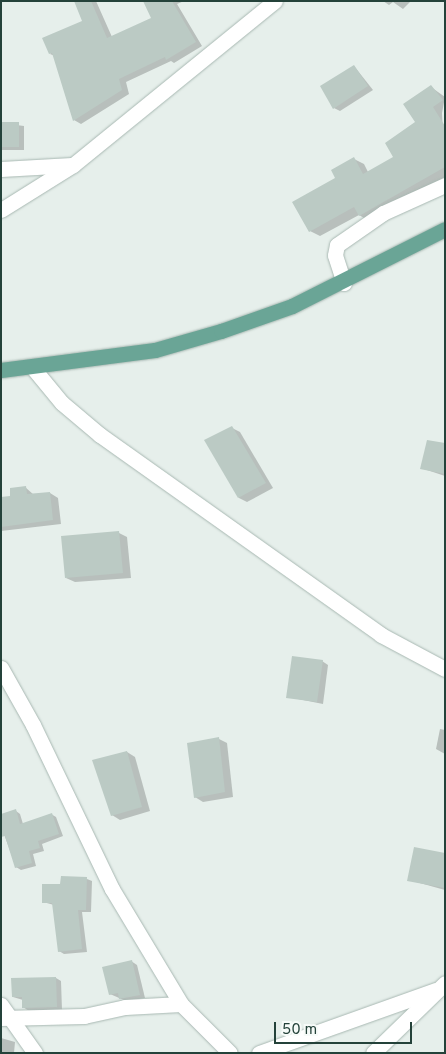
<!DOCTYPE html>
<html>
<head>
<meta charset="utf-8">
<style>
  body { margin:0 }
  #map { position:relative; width:446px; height:1054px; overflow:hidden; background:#e6efeb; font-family:Overpass,sans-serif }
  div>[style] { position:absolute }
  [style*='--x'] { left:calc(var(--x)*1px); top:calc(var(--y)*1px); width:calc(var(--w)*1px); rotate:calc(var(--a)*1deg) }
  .shadow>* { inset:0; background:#0003 }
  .building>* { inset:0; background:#bbcac4 }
  .roads { filter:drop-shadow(0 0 1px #a8b8b2) drop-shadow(0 0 1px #a8b8b2) }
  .minor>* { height:15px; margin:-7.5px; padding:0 7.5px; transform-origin:7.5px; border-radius:7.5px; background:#fff }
  .major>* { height:15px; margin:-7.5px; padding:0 7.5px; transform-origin:7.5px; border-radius:7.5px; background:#6aa596 }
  span { translate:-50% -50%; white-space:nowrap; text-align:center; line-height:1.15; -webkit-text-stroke:5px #f7fbf9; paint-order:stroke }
  .frame { position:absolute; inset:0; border:2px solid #24423a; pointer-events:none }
  .scale { position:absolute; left:274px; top:1022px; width:138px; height:22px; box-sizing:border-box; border:2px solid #24423a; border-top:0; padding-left:6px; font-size:15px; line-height:18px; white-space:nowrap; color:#24423a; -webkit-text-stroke:4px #f7fbf9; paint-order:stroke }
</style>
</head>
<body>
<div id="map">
  <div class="shadow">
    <i style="clip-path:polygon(75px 1px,96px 1px,112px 37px,153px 19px,144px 1px,184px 1px,177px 4px,202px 46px,174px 63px,171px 61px,126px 82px,129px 94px,81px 124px,74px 120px,55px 56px,50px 54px,84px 22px)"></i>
    <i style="clip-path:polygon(383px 1px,411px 1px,403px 9px,393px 2px,389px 5px)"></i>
    <i style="clip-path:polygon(354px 66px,373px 90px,340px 111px,334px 108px)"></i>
    <i style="clip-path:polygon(431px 87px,445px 97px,442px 113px,445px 177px,369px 221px,359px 215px,320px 236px,310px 231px,337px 178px,354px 159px,364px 164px,368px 172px,395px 158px,417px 123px)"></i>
    <i style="clip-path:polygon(1px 123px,24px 126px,24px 150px,1px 150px)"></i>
    <i style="clip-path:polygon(232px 428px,240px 432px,273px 488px,247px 502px,239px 498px)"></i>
    <i style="clip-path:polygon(445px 444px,445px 476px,421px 468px)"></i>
    <i style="clip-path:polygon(25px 487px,34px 495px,50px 493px,58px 498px,61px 524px,1px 531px,1px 498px,12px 497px)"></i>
    <i style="clip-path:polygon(119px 533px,127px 537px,131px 578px,75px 582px,66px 578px)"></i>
    <i style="clip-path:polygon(322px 661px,328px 665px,323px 704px,288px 697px)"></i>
    <i style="clip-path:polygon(440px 729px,445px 730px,445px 754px,436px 749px)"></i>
    <i style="clip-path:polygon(219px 739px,227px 743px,233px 797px,203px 802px,195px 797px)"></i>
    <i style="clip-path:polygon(127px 752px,135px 757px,150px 811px,120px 820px,112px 815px)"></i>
    <i style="clip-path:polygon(16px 811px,20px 814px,23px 824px,51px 814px,56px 817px,63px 836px,42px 844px,44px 851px,33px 854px,36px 866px,21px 870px,16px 867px,1px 826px)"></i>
    <i style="clip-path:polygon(445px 854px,445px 890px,409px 880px)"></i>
    <i style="clip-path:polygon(87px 879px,92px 881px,91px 912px,82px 912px,87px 952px,64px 954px,59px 951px,54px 905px,43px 902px,62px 885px)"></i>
    <i style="clip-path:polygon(131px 961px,137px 965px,145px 998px,126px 1001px,110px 994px)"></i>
    <i style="clip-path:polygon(56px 978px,61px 981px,62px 1010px,29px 1011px,23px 1007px,23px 1000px,13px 997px)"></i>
    <i style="clip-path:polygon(1px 1038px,15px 1042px,14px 1053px,1px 1053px)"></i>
  </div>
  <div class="building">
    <i style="clip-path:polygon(74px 1px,91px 1px,107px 38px,151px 18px,143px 1px,172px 1px,196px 42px,166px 60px,165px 57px,119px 79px,122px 90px,73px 121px,52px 53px,49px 54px,42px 38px,82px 21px)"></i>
    <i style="clip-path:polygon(354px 65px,368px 86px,333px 109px,320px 86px)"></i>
    <i style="clip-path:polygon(431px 85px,443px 100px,433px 107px,445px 126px,445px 167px,359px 216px,354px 207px,309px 232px,292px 202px,335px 178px,331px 170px,354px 157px,363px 174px,393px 157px,385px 143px,415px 122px,403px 104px)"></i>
    <i style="clip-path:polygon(1px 122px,19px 122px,19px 147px,1px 147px)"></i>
    <i style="clip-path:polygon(232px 426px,266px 483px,238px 498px,204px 440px)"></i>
    <i style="clip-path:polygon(427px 440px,445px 443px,445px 474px,420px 469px)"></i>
    <i style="clip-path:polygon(26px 486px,27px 494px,50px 492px,53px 520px,1px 527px,1px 497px,10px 496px,10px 488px)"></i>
    <i style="clip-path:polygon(119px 531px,123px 573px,65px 578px,61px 536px)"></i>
    <i style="clip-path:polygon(292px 656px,323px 660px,317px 702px,286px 698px)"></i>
    <i style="clip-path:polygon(219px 737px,225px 792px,194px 798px,187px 743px)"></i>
    <i style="clip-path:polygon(127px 751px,142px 807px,111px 816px,92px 760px)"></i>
    <i style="clip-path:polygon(16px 809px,20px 824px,52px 813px,59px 834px,38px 841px,40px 848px,29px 851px,32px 863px,15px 868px,5px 836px,1px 837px,1px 814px)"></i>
    <i style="clip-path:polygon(414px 847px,445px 853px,445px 888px,407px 881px)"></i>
    <i style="clip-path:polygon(61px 876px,87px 877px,86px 910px,78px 910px,82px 949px,58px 952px,52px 903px,42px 903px,42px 884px,60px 884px)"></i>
    <i style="clip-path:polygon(132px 960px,140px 995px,119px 999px,118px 993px,109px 995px,102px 967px)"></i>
    <i style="clip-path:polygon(56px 977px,57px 1007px,22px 1008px,22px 997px,12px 997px,11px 978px)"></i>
  </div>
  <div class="roads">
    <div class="minor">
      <i style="--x:1;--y:169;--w:71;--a:-3.2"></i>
      <i style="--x:1;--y:210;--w:85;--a:-32"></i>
      <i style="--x:73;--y:165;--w:260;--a:-39.1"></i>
      <i style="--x:344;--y:283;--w:29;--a:-108"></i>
      <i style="--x:335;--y:255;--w:10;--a:-79"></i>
      <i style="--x:337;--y:245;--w:56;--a:-34.8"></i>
      <i style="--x:383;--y:213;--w:68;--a:-24.3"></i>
      <i style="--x:33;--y:368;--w:45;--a:50.4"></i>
      <i style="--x:62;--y:403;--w:50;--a:40.1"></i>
      <i style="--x:100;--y:435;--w:345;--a:35.4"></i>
      <i style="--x:381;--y:635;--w:72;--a:28"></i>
      <i style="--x:1;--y:668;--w:65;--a:60.7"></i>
      <i style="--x:33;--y:725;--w:182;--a:64.3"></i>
      <i style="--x:112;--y:889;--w:134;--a:59"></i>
      <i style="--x:181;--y:1004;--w:69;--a:45"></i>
      <i style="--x:1;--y:1005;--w:59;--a:54.7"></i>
      <i style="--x:1;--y:1018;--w:83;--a:-1.4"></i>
      <i style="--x:84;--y:1016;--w:42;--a:-12.4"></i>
      <i style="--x:125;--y:1007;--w:56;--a:-3.1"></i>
      <i style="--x:259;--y:1053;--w:188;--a:-19.6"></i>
      <i style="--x:373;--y:1053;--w:100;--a:-44.2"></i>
    </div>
    <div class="major">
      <i style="--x:1;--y:370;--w:155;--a:-7.4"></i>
      <i style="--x:155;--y:350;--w:69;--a:-16.1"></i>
      <i style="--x:221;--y:331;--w:75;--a:-19.4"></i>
      <i style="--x:292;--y:306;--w:171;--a:-26.7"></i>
    </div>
  </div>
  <div class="frame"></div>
  <div class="scale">50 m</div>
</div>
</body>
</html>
